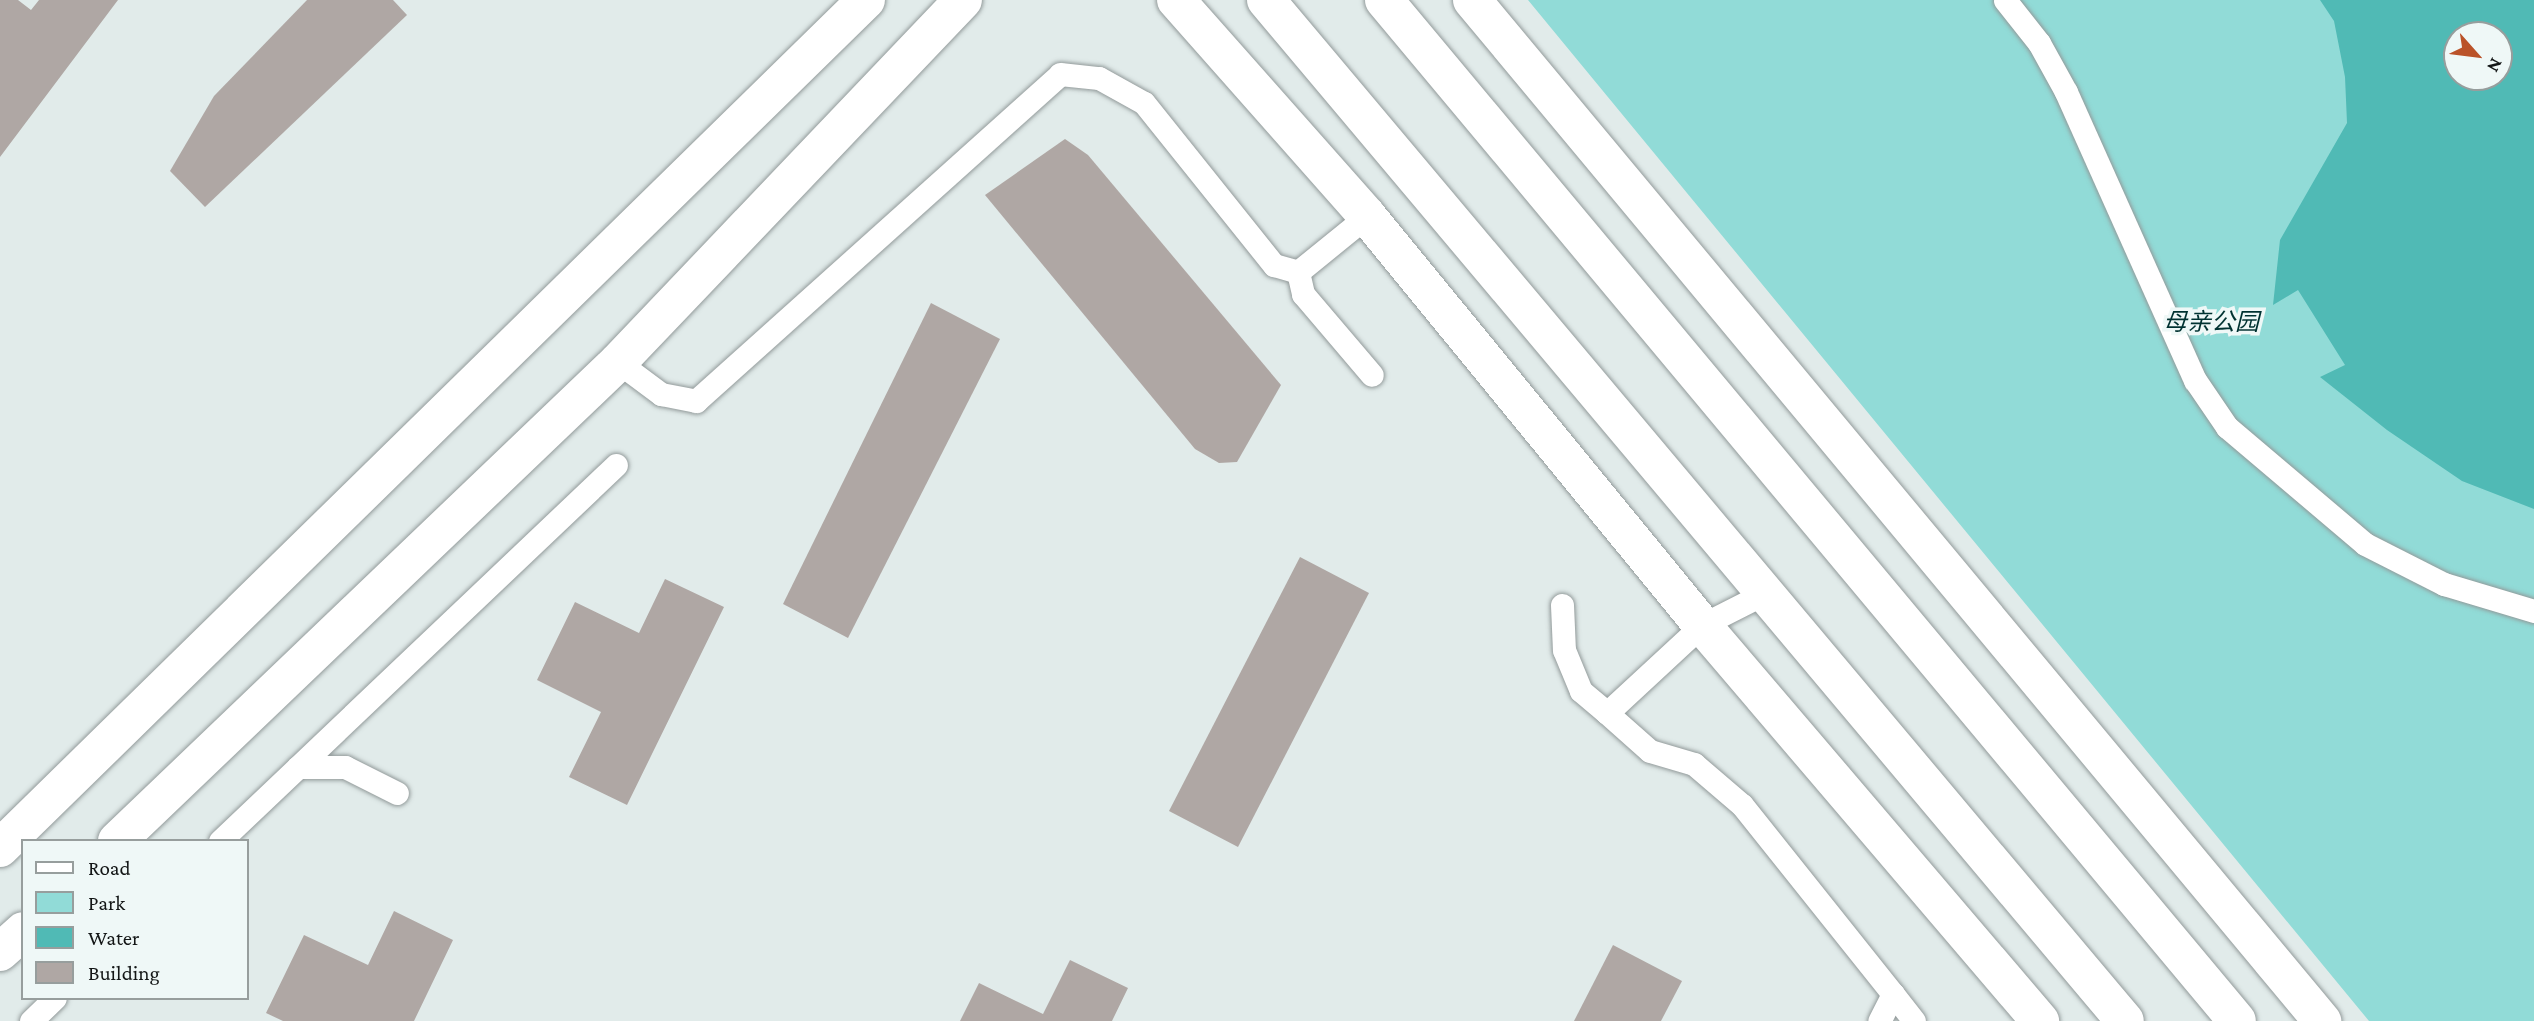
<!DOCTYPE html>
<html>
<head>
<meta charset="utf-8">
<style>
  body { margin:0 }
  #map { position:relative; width:2534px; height:1021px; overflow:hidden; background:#e1ebea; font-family:"Crimson Pro","Noto Sans SC",serif }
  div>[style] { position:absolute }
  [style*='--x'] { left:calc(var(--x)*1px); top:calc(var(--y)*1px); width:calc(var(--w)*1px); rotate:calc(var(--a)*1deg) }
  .green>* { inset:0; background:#91dbd7 }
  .water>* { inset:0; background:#50bab5 }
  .building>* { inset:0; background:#afa7a4 }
  .roads { filter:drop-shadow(0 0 2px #929a9a) drop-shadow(0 0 2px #929a9a) }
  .service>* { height:23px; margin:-11.5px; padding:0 11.5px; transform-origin:11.5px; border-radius:11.5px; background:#fff }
  .minor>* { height:38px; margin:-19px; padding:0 19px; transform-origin:19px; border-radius:19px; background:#fff }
  .tertiary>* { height:38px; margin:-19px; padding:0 19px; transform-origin:19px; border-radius:19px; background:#fff }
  span { translate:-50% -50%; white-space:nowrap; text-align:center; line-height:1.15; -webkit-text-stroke:7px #eff8f7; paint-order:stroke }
  .park-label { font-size:24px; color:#003231; font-style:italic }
  .legend { position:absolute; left:21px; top:839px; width:228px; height:161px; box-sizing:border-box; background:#eff8f7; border:2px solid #979e9d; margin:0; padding:9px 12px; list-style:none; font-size:21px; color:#131616 }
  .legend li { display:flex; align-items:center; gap:14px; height:35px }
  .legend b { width:35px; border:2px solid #979e9d }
  .north { position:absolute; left:2443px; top:21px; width:70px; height:70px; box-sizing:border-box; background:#eff8f7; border:2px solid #979e9d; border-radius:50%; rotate:118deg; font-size:19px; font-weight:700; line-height:28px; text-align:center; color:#131616 }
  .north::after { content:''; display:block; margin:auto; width:24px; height:32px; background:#ba5329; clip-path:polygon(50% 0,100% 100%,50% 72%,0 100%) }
</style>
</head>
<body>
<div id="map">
  <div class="green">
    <i style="clip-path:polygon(evenodd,1528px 0,2534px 0,2534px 1021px,2369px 1021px,1528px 0,2457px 35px,2499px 35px,2499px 77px,2457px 77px,2457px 35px)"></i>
  </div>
  <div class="water">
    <i style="clip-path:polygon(evenodd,2320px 0,2534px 0,2534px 509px,2462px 481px,2387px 430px,2320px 377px,2345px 365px,2298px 290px,2273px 305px,2280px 240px,2347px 123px,2345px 77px,2334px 21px,2320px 0,2457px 35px,2499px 35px,2499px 77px,2457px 77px,2457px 35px)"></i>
  </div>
  <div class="building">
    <i style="clip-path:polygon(0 0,18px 0,31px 10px,39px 0,118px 0,0 157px)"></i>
    <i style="clip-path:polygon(307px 0,393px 0,407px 15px,205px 207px,170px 171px,214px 96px)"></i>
    <i style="clip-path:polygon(1065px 139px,1088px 155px,1281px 385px,1237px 462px,1219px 463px,1195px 449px,985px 195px)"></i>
    <i style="clip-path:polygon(931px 303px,1000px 339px,848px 638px,783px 604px)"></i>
    <i style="clip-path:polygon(1300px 557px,1369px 593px,1238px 847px,1169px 811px)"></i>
    <i style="clip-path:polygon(665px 579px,724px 607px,627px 805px,569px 777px,601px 712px,537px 680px,575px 602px,639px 633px)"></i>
    <i style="clip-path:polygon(394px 911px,453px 940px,414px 1021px,283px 1021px,266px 1013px,304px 935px,368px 965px)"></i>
    <i style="clip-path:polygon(1613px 945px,1682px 981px,1661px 1021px,1574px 1021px)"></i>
    <i style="clip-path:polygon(1070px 960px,1128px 988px,1112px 1021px,960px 1021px,979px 983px,1043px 1014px)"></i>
  </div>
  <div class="roads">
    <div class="service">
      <i style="--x:2005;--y:0;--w:55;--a:51.7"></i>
      <i style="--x:2039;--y:43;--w:56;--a:61.1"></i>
      <i style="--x:2066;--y:92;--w:316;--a:65.9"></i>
      <i style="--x:2195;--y:380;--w:57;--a:55.8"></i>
      <i style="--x:2227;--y:427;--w:181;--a:40.3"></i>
      <i style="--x:2365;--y:544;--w:89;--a:26.9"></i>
      <i style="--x:2444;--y:584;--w:94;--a:16.7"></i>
      <i style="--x:1298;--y:272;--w:23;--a:77"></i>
      <i style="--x:1303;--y:294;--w:106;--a:49.6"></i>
      <i style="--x:618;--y:362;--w:54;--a:36.7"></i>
      <i style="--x:661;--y:394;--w:36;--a:11"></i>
      <i style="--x:696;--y:401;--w:489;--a:-41.9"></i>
      <i style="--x:1060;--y:74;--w:39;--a:6"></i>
      <i style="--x:1099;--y:78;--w:51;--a:29.1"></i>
      <i style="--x:1144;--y:103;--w:208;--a:51.3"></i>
      <i style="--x:1274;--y:265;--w:25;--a:16"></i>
      <i style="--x:1298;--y:272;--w:89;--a:-39.1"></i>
      <i style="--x:1562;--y:605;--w:45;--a:87.5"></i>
      <i style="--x:1564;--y:650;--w:44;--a:67.5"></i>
      <i style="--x:1581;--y:691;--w:34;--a:40"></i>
      <i style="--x:1607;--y:713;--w:129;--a:-42.8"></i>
      <i style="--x:1702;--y:625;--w:73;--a:-26.9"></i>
      <i style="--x:1607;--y:713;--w:57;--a:41.5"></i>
      <i style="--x:1650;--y:751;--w:46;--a:16.5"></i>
      <i style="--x:1694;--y:764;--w:63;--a:40.5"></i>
      <i style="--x:1742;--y:805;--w:242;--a:51.4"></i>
      <i style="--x:1893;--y:994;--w:30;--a:117"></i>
      <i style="--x:298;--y:767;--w:47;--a:0"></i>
      <i style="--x:345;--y:767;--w:58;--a:26.6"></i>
      <i style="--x:220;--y:841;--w:546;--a:-43.52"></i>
      <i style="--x:1893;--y:994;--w:34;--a:52"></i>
      <i style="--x:31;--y:1021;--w:33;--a:-44"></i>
    </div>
    <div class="minor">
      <i style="--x:1176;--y:0;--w:288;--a:48.5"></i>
      <i style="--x:1367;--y:216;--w:529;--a:50.68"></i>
      <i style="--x:1702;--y:625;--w:521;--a:49.52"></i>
      <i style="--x:1472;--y:0;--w:1329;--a:50.22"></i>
    </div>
    <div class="tertiary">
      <i style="--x:1266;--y:0;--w:1334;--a:49.93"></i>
      <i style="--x:1384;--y:0;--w:1330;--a:50.12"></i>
      <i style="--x:117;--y:841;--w:693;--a:-43.71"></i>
      <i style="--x:618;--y:362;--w:500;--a:-46.38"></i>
      <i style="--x:0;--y:848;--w:1212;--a:-44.4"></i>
      <i style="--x:0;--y:952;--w:31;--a:-42"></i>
    </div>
  </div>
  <div class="park-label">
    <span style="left:2211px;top:322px">母亲公园</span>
  </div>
  <ul class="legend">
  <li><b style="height:9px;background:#fff"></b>Road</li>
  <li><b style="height:19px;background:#91dbd7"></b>Park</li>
  <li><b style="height:19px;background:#50bab5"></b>Water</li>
  <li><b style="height:19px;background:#afa7a4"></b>Building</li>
  </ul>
  <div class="north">N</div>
</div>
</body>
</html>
